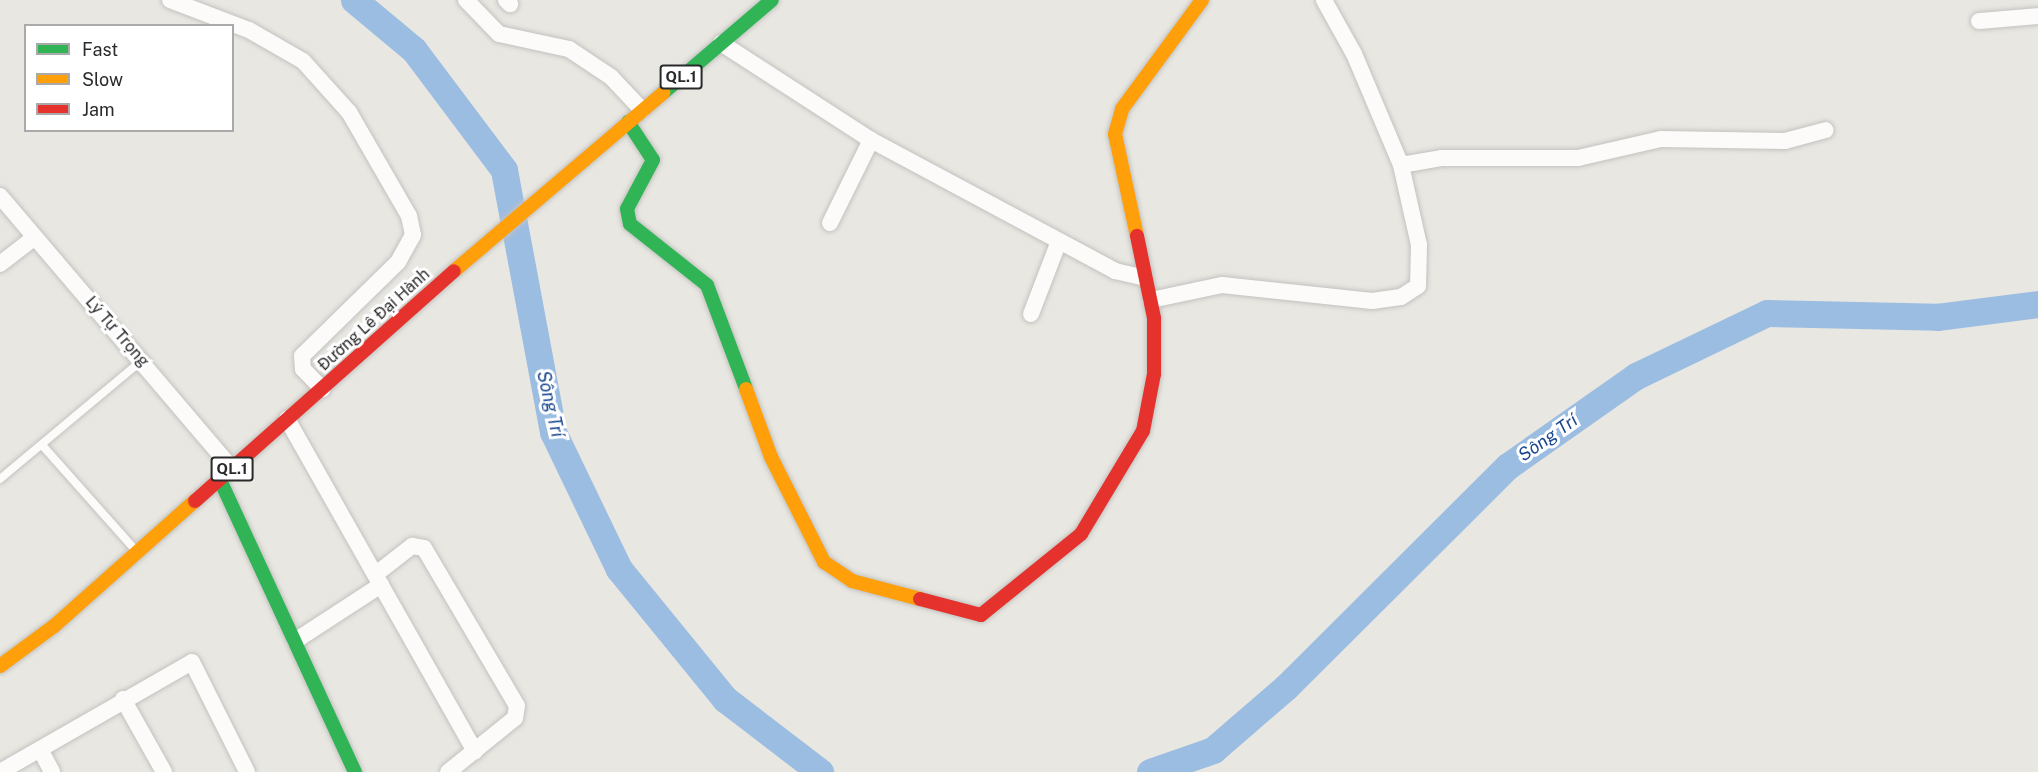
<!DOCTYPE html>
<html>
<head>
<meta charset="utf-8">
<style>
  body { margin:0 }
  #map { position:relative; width:2038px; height:772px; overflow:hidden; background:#e8e7e1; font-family:"Public Sans",sans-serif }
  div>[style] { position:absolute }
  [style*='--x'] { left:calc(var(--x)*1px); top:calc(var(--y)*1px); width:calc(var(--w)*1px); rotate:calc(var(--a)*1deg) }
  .river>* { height:27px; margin:-13.5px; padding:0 13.5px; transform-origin:13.5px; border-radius:13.5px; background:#9cbde2 }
  .roads { filter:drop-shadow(0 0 2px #c2c2c0) drop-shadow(0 0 2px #c2c2c0) }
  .lane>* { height:8px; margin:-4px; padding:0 4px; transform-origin:4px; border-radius:4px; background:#fcfbfa }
  .street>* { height:16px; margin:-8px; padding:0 8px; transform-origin:8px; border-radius:8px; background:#fcfbfa }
  .fast>* { height:14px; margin:-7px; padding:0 7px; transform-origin:7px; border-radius:7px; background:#30b455 }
  .slow>* { height:14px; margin:-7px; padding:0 7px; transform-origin:7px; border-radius:7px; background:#ff9f0a }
  .jam>* { height:14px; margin:-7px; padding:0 7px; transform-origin:7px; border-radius:7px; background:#e5322d }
  span { translate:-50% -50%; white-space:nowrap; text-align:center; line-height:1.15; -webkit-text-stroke:6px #fff; paint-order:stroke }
  .shield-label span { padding:2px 4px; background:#fff; border:2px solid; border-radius:4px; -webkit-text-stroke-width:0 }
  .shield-label { font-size:15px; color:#2a2a2a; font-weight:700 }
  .street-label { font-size:16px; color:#2a2a2a }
  .water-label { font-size:18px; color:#1a478e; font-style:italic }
  .legend { position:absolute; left:24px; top:24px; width:210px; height:108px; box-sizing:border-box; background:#fff; border:2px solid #aaa; margin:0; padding:8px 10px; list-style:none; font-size:18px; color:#2a2a2a }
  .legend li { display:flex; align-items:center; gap:12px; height:30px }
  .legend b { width:30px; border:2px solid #aaa }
</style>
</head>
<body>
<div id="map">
  <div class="river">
    <i style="--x:354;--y:0;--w:78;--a:39.8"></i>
    <i style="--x:414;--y:50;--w:150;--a:53.1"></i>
    <i style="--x:504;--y:170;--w:267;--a:79.4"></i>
    <i style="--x:553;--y:432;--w:152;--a:64.3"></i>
    <i style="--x:619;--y:569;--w:168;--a:50.8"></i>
    <i style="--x:725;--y:699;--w:120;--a:37.5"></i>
    <i style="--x:1150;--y:772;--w:67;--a:-19.2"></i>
    <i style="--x:1213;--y:750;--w:96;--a:-40.8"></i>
    <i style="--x:1286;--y:687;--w:313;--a:-44.9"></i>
    <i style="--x:1508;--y:466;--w:156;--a:-35.1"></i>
    <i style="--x:1636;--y:376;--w:145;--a:-25.7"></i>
    <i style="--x:1767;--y:313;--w:170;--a:1.3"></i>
    <i style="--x:1937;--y:317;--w:102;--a:-7.3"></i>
  </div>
  <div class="roads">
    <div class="lane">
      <i style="--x:42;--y:445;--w:142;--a:48.4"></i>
      <i style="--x:0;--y:479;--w:184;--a:-39.9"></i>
    </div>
    <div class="street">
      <i style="--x:170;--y:0;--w:85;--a:20.8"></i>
      <i style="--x:249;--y:30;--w:62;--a:29.9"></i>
      <i style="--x:303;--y:61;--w:69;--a:48"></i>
      <i style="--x:349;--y:112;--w:120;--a:60"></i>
      <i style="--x:409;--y:216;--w:19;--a:78"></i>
      <i style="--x:413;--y:235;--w:31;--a:119"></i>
      <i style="--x:398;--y:262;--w:134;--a:135.6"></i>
      <i style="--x:302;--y:356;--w:13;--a:86"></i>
      <i style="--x:303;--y:369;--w:28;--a:46"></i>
      <i style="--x:466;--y:0;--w:47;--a:45.9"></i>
      <i style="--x:499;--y:34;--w:72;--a:12.1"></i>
      <i style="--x:569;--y:49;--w:50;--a:33.7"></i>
      <i style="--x:611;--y:77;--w:45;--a:46.8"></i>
      <i style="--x:506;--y:0;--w:6;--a:45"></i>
      <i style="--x:1979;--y:21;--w:59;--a:-4.8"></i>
      <i style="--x:721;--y:43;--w:179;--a:32.9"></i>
      <i style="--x:871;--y:140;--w:277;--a:28.2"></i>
      <i style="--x:1115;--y:271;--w:28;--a:13"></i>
      <i style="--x:1401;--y:165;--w:42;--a:-9.7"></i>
      <i style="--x:1442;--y:158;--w:136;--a:0"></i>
      <i style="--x:1578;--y:158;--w:85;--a:-12.9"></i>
      <i style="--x:1661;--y:139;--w:124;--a:0.9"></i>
      <i style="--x:1785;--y:141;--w:42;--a:-15"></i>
      <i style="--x:0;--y:196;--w:358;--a:49.6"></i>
      <i style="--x:830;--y:223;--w:93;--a:-63.7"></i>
      <i style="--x:0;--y:264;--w:44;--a:-37.6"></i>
      <i style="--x:1151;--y:300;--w:73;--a:-11.9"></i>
      <i style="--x:1222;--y:285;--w:151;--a:6.1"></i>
      <i style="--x:1372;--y:301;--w:29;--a:-8"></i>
      <i style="--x:1401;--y:297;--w:20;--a:-33"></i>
      <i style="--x:1418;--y:286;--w:41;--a:-88.6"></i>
      <i style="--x:1419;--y:245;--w:82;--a:-102.7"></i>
      <i style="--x:1401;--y:165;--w:121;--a:-112.9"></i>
      <i style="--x:1354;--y:54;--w:62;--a:-119.1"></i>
      <i style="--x:1031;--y:314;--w:78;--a:-69"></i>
      <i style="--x:287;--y:419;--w:382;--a:60.5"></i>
      <i style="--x:376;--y:574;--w:46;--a:-37.9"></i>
      <i style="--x:412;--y:546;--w:12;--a:9"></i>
      <i style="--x:424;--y:548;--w:183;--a:59.5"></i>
      <i style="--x:517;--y:706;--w:12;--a:99"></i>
      <i style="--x:515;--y:718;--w:86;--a:141.1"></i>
      <i style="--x:295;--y:641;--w:103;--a:-33.1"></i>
      <i style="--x:123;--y:699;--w:84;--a:60.7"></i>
      <i style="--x:41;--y:751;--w:24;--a:62"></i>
      <i style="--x:0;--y:772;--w:221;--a:-29.8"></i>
      <i style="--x:192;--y:662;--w:123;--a:63.4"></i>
    </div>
    <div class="fast">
      <i style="--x:663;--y:93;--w:143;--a:-40.5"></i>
      <i style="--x:628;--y:122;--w:45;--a:56.7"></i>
      <i style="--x:653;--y:160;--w:55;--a:118"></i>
      <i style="--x:627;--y:209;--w:15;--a:79"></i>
      <i style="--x:630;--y:224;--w:98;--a:38.4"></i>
      <i style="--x:707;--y:285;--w:111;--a:69.4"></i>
      <i style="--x:220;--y:480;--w:322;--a:65.2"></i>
    </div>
    <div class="slow">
      <i style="--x:1137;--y:236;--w:104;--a:-102.2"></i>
      <i style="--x:1115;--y:134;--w:26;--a:-74"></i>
      <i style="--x:1122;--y:109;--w:135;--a:-53.7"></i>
      <i style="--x:454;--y:271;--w:275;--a:-40.4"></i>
      <i style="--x:746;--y:389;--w:72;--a:69.8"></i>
      <i style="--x:771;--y:457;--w:118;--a:63.2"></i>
      <i style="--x:824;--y:562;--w:34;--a:34"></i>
      <i style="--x:852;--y:581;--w:70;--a:14.8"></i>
      <i style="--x:0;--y:666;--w:67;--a:-36.5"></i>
      <i style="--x:54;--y:626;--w:188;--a:-41.6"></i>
    </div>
    <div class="jam">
      <i style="--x:195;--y:501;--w:346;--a:-41.6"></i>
      <i style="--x:920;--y:599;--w:63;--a:14.7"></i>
      <i style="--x:981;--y:615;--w:129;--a:-39"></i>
      <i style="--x:1081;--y:534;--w:120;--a:-59"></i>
      <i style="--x:1143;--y:431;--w:58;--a:-79.1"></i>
      <i style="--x:1154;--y:374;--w:56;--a:-90"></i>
      <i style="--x:1154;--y:318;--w:84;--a:-101.7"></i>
    </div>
  </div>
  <div class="shield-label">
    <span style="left:681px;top:77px">QL.1</span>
    <span style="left:232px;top:469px">QL.1</span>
  </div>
  <div class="street-label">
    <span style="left:374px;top:320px;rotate:-42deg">Đường Lê Đại Hành</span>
    <span style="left:117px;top:332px;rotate:49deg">Lý Tự Trọng</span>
  </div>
  <div class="water-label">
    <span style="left:550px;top:404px;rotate:77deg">Sông Trí</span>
    <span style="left:1548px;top:438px;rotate:-35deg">Sông Trí</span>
  </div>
  <ul class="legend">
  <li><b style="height:8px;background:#30b455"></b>Fast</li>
  <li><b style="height:8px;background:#ff9f0a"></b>Slow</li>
  <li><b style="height:8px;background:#e5322d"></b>Jam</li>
  </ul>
</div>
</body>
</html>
